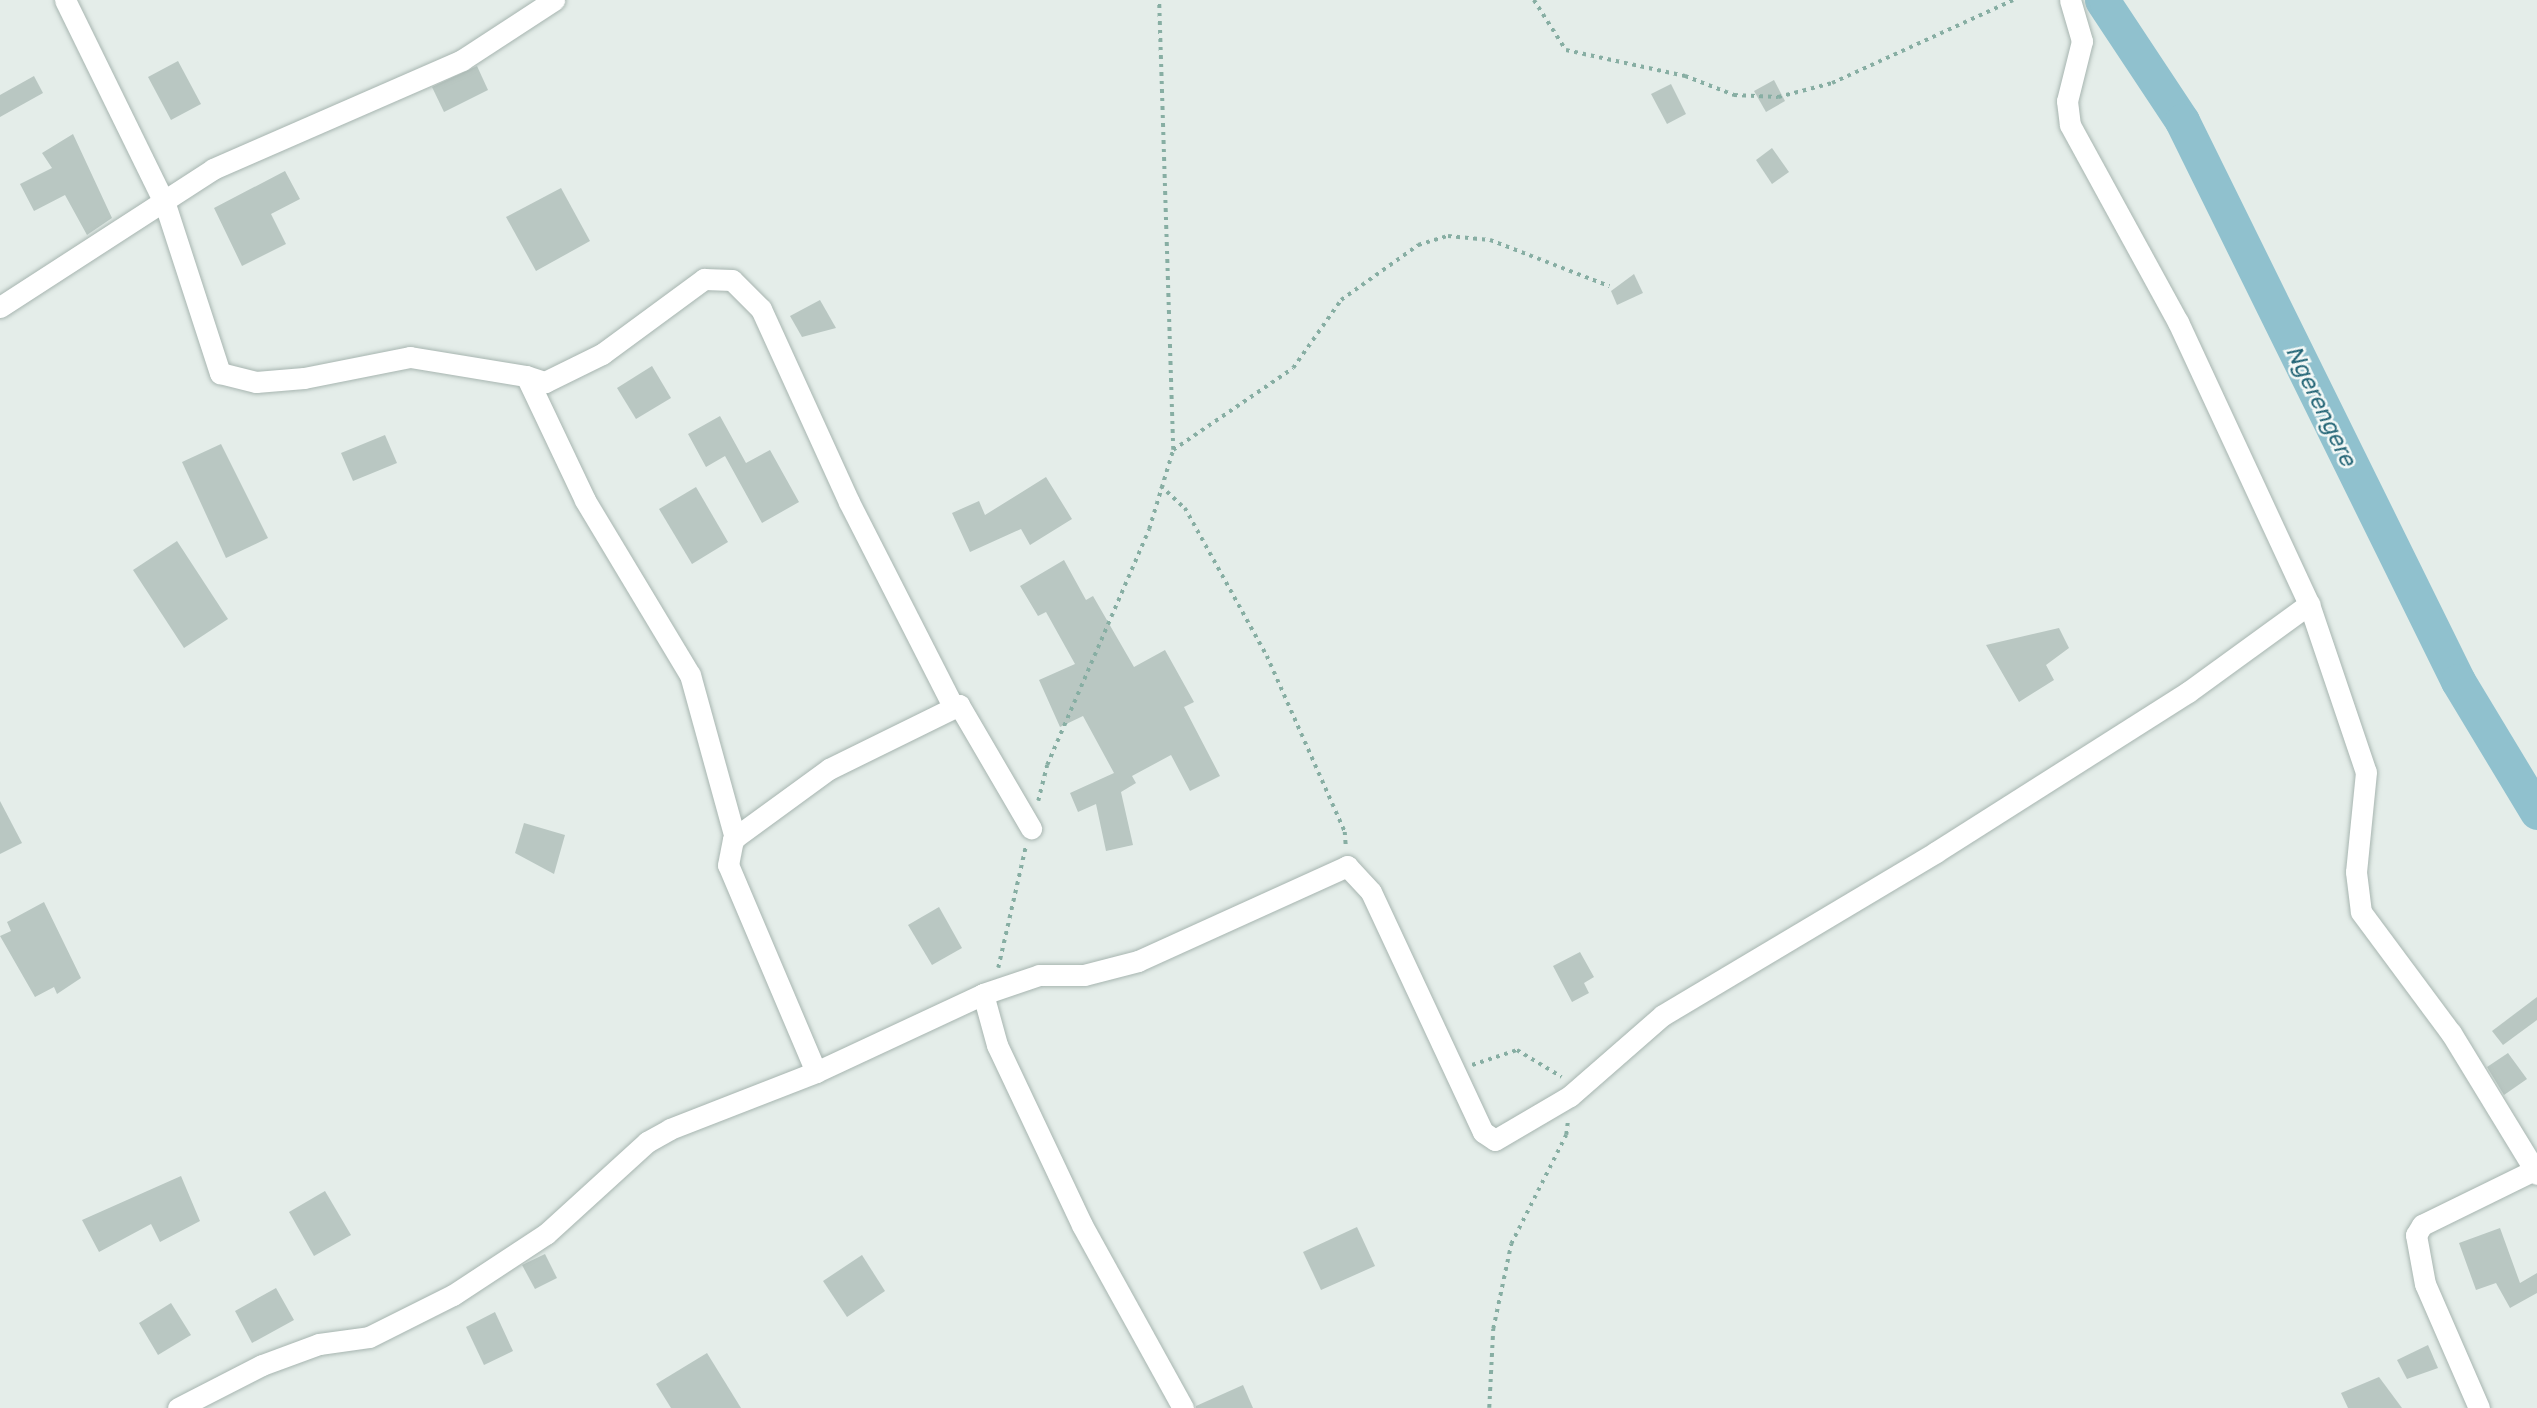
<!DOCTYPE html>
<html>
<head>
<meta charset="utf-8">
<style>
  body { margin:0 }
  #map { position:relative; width:2537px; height:1408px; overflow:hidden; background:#e4ede9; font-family:"Golos Text",sans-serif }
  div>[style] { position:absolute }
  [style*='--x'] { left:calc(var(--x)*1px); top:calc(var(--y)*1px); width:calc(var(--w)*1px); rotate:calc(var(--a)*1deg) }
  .river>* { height:35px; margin:-17.5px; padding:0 17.5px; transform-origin:17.5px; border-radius:17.5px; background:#90c1ce }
  .building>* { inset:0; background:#b9c7c2 }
  .path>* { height:3.5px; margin-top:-1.75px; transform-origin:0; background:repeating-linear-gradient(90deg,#87aea3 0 3.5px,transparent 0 8.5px) }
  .roads { filter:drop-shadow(0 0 2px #a7b5b0) drop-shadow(0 0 2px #a7b5b0) }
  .minor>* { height:21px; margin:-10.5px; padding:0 10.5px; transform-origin:10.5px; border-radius:10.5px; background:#fff }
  span { translate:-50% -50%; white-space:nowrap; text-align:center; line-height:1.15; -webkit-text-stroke:5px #f4f9f7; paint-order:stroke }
  .water-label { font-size:23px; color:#226475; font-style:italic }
</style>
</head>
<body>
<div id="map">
  <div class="river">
    <i style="--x:2102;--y:0;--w:145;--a:56.5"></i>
    <i style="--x:2182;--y:121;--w:624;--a:63.76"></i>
    <i style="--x:2458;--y:681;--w:153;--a:58.9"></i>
  </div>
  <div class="building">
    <i style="clip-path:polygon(178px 61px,201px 104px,171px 120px,148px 77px)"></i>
    <i style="clip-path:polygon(477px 66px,488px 90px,444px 112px,432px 87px)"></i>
    <i style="clip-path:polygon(34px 76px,43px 93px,0 117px,0 95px)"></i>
    <i style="clip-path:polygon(1774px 80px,1785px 101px,1766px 112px,1754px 91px)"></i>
    <i style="clip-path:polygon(1671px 84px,1686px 114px,1667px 124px,1651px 94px)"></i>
    <i style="clip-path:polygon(73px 134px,112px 218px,87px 235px,65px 195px,34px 211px,20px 184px,52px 168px,42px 153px)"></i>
    <i style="clip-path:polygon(1772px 148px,1789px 172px,1772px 184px,1756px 160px)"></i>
    <i style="clip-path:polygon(285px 171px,300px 199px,271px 214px,286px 244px,242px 266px,214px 208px)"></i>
    <i style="clip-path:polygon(561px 188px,590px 241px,536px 271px,506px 217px)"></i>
    <i style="clip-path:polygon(1634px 274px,1643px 293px,1617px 305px,1611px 291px)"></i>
    <i style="clip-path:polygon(820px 300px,836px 328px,802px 337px,790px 316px)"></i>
    <i style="clip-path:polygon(652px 366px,671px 398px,636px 419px,617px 388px)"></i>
    <i style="clip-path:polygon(720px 416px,746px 463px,770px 450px,799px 502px,762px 523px,725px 456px,706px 467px,688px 434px)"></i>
    <i style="clip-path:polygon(385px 435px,397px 463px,353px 481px,341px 453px)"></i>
    <i style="clip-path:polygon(221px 444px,268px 538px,226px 558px,182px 462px)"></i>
    <i style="clip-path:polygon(1046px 477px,1072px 519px,1030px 545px,1021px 529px,970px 552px,952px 513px,979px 501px,985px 515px)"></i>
    <i style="clip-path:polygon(696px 487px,728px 542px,692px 564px,659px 509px)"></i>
    <i style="clip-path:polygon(177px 541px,228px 619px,184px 648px,133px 570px)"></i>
    <i style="clip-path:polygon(1064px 560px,1086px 600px,1093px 596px,1134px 667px,1165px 650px,1194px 702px,1184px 707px,1220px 776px,1190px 791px,1171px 755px,1132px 776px,1136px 783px,1121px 792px,1133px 845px,1106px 851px,1096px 804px,1078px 812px,1070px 793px,1114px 773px,1083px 716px,1060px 727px,1039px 680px,1075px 664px,1046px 612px,1038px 616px,1020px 586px)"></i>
    <i style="clip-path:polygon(2059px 628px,2069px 648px,2046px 665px,2054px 680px,2019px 702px,1986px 645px)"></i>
    <i style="clip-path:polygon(0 801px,22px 843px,0 854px)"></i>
    <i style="clip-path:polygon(524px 823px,565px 835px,554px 874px,515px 853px)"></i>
    <i style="clip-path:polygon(44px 902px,81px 978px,57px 994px,54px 987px,35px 997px,0 936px,11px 931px,7px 922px)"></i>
    <i style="clip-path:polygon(939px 907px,962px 948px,932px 965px,908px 925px)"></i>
    <i style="clip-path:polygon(1580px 952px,1594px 977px,1584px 983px,1589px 993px,1572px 1002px,1553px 966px)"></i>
    <i style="clip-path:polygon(2537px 997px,2537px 1020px,2503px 1045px,2492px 1031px)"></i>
    <i style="clip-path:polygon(2508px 1053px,2527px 1079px,2504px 1095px,2487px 1067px)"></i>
    <i style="clip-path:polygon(181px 1176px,200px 1221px,160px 1242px,151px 1224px,99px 1252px,82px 1220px)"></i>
    <i style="clip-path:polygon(325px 1191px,351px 1235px,314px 1256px,289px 1212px)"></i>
    <i style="clip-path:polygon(1357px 1227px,1375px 1266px,1321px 1290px,1303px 1252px)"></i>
    <i style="clip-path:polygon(2500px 1228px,2520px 1283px,2537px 1273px,2537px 1293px,2510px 1308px,2496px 1283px,2476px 1290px,2459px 1243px)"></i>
    <i style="clip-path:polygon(545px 1254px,557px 1278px,535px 1289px,522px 1265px)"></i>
    <i style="clip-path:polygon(862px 1255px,885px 1291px,847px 1317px,823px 1281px)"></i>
    <i style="clip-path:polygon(276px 1288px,294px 1320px,252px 1343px,235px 1311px)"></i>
    <i style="clip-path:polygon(171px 1303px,191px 1335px,158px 1355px,139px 1323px)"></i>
    <i style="clip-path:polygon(495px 1312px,513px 1351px,484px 1365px,466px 1327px)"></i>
    <i style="clip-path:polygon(2428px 1345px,2438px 1368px,2407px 1379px,2397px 1360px)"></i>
    <i style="clip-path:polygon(707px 1353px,741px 1408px,671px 1408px,656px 1384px)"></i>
    <i style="clip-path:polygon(2379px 1377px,2402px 1408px,2348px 1408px,2341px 1393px)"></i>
    <i style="clip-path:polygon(1243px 1385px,1253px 1408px,1196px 1408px,1196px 1406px)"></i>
  </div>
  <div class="path">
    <i style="--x:1534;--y:0;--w:59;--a:57.4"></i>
    <i style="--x:1566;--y:50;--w:122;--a:12.3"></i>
    <i style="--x:1685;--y:76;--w:53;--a:21.2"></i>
    <i style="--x:1734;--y:95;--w:44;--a:2.6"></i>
    <i style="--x:1778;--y:97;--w:56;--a:-14.5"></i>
    <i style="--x:1832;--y:83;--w:199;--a:-24.6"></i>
    <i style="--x:1173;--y:450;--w:145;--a:-34.3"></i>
    <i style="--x:1293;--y:368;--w:83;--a:-54.8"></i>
    <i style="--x:1341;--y:300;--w:95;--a:-35.5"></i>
    <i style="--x:1418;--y:245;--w:31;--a:-17"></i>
    <i style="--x:1448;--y:236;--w:42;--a:5.4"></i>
    <i style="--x:1490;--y:240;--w:128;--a:21.1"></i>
    <i style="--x:1161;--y:486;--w:33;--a:43"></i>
    <i style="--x:1185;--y:508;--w:169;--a:61"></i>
    <i style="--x:1267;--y:656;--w:193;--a:66.1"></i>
    <i style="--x:1345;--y:832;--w:16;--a:86"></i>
    <i style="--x:1038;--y:801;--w:37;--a:-76"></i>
    <i style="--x:1047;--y:765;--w:257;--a:-66.6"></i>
    <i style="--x:1149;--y:529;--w:83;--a:-73.1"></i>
    <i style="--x:1173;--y:450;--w:450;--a:-91.8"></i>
    <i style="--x:998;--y:968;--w:126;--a:-77.2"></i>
    <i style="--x:1472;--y:1065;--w:47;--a:-18.4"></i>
    <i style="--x:1517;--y:1050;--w:52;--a:31"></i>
    <i style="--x:1489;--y:1408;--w:79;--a:-87.1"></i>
    <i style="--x:1493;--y:1329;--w:87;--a:-78"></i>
    <i style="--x:1511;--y:1244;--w:122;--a:-63.2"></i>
    <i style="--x:1566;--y:1135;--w:16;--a:-83"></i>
  </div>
  <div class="roads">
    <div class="minor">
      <i style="--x:65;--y:0;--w:227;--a:63.9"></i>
      <i style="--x:165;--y:204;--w:178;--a:72"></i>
      <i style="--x:220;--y:373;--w:37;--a:14"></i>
      <i style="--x:256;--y:382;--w:48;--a:-4.8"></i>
      <i style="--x:304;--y:378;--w:108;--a:-11.2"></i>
      <i style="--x:410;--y:357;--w:118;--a:9.3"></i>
      <i style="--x:2070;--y:0;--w:43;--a:73.7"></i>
      <i style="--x:2082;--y:41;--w:62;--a:104"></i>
      <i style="--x:2067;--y:101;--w:24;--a:83"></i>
      <i style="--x:2070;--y:125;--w:225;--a:61.3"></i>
      <i style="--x:2178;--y:322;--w:311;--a:65.1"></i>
      <i style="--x:2309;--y:604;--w:177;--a:71.3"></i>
      <i style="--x:2366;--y:772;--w:100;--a:95.7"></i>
      <i style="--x:2356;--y:872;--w:40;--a:82.9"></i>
      <i style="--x:2361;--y:912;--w:151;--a:53.4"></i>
      <i style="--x:2451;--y:1033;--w:165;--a:58.6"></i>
      <i style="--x:0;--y:307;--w:254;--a:-32.9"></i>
      <i style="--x:213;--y:169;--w:272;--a:-23.6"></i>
      <i style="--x:462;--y:60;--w:110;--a:-33.1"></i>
      <i style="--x:735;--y:838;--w:169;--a:-105.4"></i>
      <i style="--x:690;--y:675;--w:204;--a:-121"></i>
      <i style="--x:585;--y:500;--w:137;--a:-115.4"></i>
      <i style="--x:526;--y:376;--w:20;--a:18"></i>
      <i style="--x:545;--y:382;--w:64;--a:-26.2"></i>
      <i style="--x:602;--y:354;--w:127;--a:-36.3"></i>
      <i style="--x:704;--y:279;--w:28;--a:2"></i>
      <i style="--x:732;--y:280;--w:41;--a:45"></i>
      <i style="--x:761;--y:309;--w:212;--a:65.5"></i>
      <i style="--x:849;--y:502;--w:231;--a:63"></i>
      <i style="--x:983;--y:994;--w:53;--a:74.6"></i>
      <i style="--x:997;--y:1045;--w:199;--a:64.7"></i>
      <i style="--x:1082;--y:1225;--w:209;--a:61.1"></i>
      <i style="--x:816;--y:1072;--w:225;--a:-113"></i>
      <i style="--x:728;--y:865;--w:26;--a:-79"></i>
      <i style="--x:733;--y:839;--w:119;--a:-36.1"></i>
      <i style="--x:829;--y:769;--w:145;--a:-26.2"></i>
      <i style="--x:959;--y:705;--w:143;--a:59.7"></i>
      <i style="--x:178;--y:1408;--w:94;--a:-27.1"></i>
      <i style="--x:262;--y:1365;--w:61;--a:-20.2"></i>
      <i style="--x:319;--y:1344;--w:50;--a:-8"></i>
      <i style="--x:369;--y:1337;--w:94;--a:-26.6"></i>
      <i style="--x:453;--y:1295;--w:111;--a:-33.3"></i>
      <i style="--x:546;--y:1234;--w:137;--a:-42.3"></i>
      <i style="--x:647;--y:1142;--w:26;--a:-29"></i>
      <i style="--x:670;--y:1129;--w:157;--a:-21.3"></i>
      <i style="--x:816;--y:1072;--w:184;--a:-25"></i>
      <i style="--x:983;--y:994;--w:59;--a:-18.7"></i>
      <i style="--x:1039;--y:975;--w:45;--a:0"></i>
      <i style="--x:1084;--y:975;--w:56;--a:-14.5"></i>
      <i style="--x:1138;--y:961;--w:230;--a:-24.4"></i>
      <i style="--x:1347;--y:866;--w:35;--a:47"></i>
      <i style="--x:1371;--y:892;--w:265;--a:65"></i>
      <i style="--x:1483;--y:1132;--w:14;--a:34"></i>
      <i style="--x:1495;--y:1140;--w:87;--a:-30.4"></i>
      <i style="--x:1570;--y:1096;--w:123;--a:-41.1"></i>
      <i style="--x:1663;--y:1015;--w:318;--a:-30.8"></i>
      <i style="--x:1936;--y:852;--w:299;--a:-32.4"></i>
      <i style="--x:2188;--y:692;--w:150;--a:-36"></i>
      <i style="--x:2479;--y:1408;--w:135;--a:-113.5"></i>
      <i style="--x:2425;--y:1284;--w:50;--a:-100.4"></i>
      <i style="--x:2416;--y:1235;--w:12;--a:-59"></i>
      <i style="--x:2422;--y:1225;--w:123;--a:-26.1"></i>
    </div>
  </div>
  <div class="water-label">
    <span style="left:2322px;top:405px;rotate:64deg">Ngerengere</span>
  </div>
</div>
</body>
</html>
